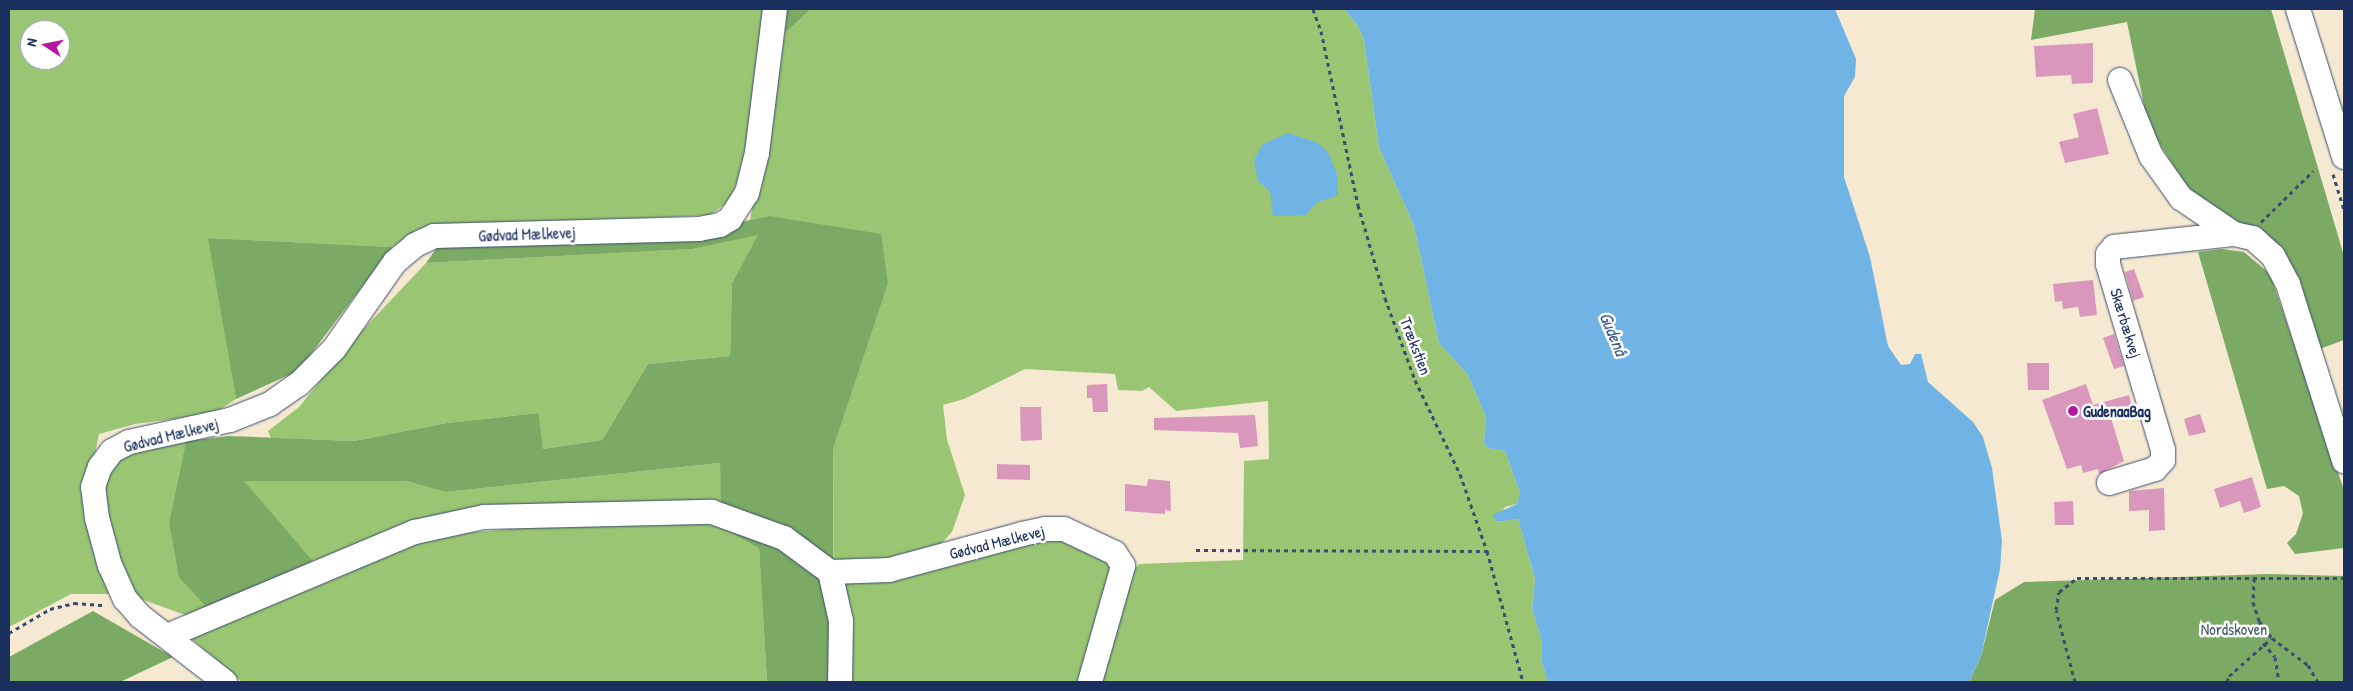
<!DOCTYPE html>
<html>
<head>
<meta charset="utf-8">
<style>
  body { margin:0 }
  #map { position:relative; width:2353px; height:691px; overflow:hidden; background:#f5e9d2; font-family:"Patrick Hand",sans-serif }
  div>[style] { position:absolute }
  [style*='--x'] { left:calc(var(--x)*1px); top:calc(var(--y)*1px); width:calc(var(--w)*1px); rotate:calc(var(--a)*1deg) }
  .green>* { inset:0; background:#9ac572 }
  .forest>* { inset:0; background:#7baa64 }
  .water>* { inset:0; background:#70b4e6 }
  .building>* { inset:0; background:#d997bc }
  .path>* { height:3px; margin-top:-1.5px; transform-origin:0; background:repeating-linear-gradient(90deg,#3c4b6f 0 4px,transparent 0 8px) }
  .roads { filter:drop-shadow(0 0 1px #3c4b6f) drop-shadow(0 0 1px #3c4b6f) }
  .minor>* { height:24px; margin:-12px; padding:0 12px; transform-origin:12px; border-radius:12px; background:#fff }
  .dots>* { width:14px; height:14px; translate:-50% -50%; box-sizing:border-box; border:2px solid #fff; border-radius:50% }
  span { translate:-50% -50%; white-space:nowrap; text-align:center; line-height:1.15; -webkit-text-stroke:5px #fff; paint-order:stroke }
  .street-label { font-size:16px; color:#1b2f5e }
  .poi-label { font-size:16px; color:#1b2f5e; font-weight:700 }
  .left { translate:0 -50%; text-align:left }
  .park-label { font-size:16px; color:#415c64 }
  .water-label { font-size:18px; color:#395e8e; font-style:italic }
  .frame { position:absolute; inset:0; border:10px solid #1b2f5e; pointer-events:none }
  .north { position:absolute; left:20px; top:20px; width:50px; height:50px; box-sizing:border-box; background:#fff; border:1px solid #a4acbf; border-radius:50%; rotate:281deg; font-size:14px; font-weight:700; line-height:20px; text-align:center; color:#1b2f5e }
  .north::after { content:''; display:block; margin:auto; width:18px; height:22px; background:#b5179e; clip-path:polygon(50% 0,100% 100%,50% 72%,0 100%) }
</style>
</head>
<body>
<div id="map">
  <div class="green">
    <i style="clip-path:polygon(evenodd,9px 9px,765px 9px,750px 153px,728px 202px,710px 215px,419px 229px,392px 247px,209px 238px,236px 399px,213px 414px,135px 424px,99px 434px,94px 459px,116px 594px,71px 594px,9px 627px,9px 9px,30px 30px,60px 30px,60px 60px,30px 60px,30px 30px)"></i>
    <i style="clip-path:polygon(811px 9px,1344px 9px,1357px 24px,1364px 40px,1379px 147px,1414px 226px,1439px 343px,1468px 375px,1486px 417px,1484px 443px,1488px 448px,1505px 451px,1520px 493px,1517px 504px,1505px 507px,1496px 522px,1518px 519px,1535px 579px,1532px 609px,1542px 642px,1541px 660px,1548px 682px,1101px 682px,1128px 576px,1139px 564px,1243px 560px,1244px 461px,1269px 459px,1268px 401px,1176px 411px,1149px 387px,1142px 391px,1118px 390px,1115px 374px,1025px 369px,964px 399px,943px 405px,947px 440px,965px 495px,952px 532px,937px 548px,889px 562px,834px 565px,833px 449px,888px 284px,769px 216px,750px 220px,785px 33px)"></i>
    <i style="clip-path:polygon(759px 234px,732px 283px,730px 356px,648px 364px,602px 440px,543px 449px,539px 413px,447px 423px,354px 441px,271px 438px,268px 431px,299px 407px,357px 336px,426px 263px,693px 249px)"></i>
    <i style="clip-path:polygon(186px 441px,169px 522px,210px 611px,188px 616px,141px 599px,124px 585px,109px 539px,103px 475px,126px 449px)"></i>
    <i style="clip-path:polygon(720px 463px,721px 506px,407px 529px,313px 561px,243px 481px,406px 481px,445px 492px)"></i>
    <i style="clip-path:polygon(704px 523px,721px 527px,759px 547px,767px 682px,242px 682px,190px 637px,425px 536px,522px 528px)"></i>
    <i style="clip-path:polygon(1046px 535px,1071px 541px,1115px 567px,1085px 682px,847px 682px,838px 581px)"></i>
  </div>
  <div class="forest">
    <i style="clip-path:polygon(787px 9px,811px 9px,785px 33px)"></i>
    <i style="clip-path:polygon(2035px 9px,2271px 9px,2344px 256px,2344px 340px,2317px 350px,2288px 257px,2188px 189px,2148px 125px,2127px 22px,2031px 40px)"></i>
    <i style="clip-path:polygon(769px 216px,881px 234px,888px 284px,833px 449px,834px 682px,767px 682px,759px 548px,721px 527px,720px 463px,445px 492px,406px 481px,244px 481px,313px 561px,210px 611px,179px 577px,169px 522px,186px 441px,229px 436px,354px 441px,447px 423px,539px 413px,543px 449px,602px 440px,648px 364px,730px 356px,732px 283px,758px 235px,693px 249px,426px 263px,441px 242px,684px 234px)"></i>
    <i style="clip-path:polygon(208px 238px,392px 247px,298px 371px,236px 399px)"></i>
    <i style="clip-path:polygon(2222px 249px,2244px 252px,2270px 274px,2344px 490px,2344px 548px,2295px 554px,2287px 543px,2296px 534px,2303px 513px,2299px 496px,2284px 486px,2267px 489px,2198px 252px)"></i>
    <i style="clip-path:polygon(2270px 574px,2344px 576px,2344px 682px,1969px 682px,1981px 656px,1995px 600px,2024px 582px)"></i>
    <i style="clip-path:polygon(93px 611px,173px 657px,120px 682px,9px 682px,9px 657px)"></i>
  </div>
  <div class="water">
    <i style="clip-path:polygon(1344px 9px,1835px 9px,1856px 59px,1855px 77px,1844px 96px,1844px 177px,1870px 257px,1888px 346px,1901px 365px,1910px 364px,1915px 354px,1921px 354px,1928px 382px,1973px 422px,1983px 437px,1992px 468px,2002px 541px,2000px 569px,1981px 656px,1969px 682px,1548px 682px,1541px 660px,1542px 642px,1532px 609px,1535px 579px,1518px 519px,1496px 522px,1493px 515px,1517px 504px,1520px 493px,1505px 451px,1488px 448px,1484px 443px,1486px 417px,1468px 375px,1439px 343px,1414px 226px,1379px 147px,1364px 40px,1357px 24px)"></i>
    <i style="clip-path:polygon(1288px 133px,1318px 143px,1328px 152px,1337px 174px,1338px 195px,1316px 203px,1306px 215px,1273px 216px,1270px 191px,1258px 181px,1254px 160px,1263px 144px)"></i>
  </div>
  <div class="building">
    <i style="clip-path:polygon(2093px 43px,2093px 83px,2072px 84px,2071px 75px,2036px 77px,2034px 46px)"></i>
    <i style="clip-path:polygon(2097px 108px,2109px 154px,2065px 163px,2059px 142px,2079px 137px,2073px 114px)"></i>
    <i style="clip-path:polygon(2134px 269px,2144px 297px,2133px 301px,2125px 272px)"></i>
    <i style="clip-path:polygon(2093px 280px,2097px 315px,2080px 317px,2078px 307px,2063px 309px,2062px 301px,2055px 302px,2053px 284px)"></i>
    <i style="clip-path:polygon(2114px 334px,2124px 366px,2114px 369px,2103px 338px)"></i>
    <i style="clip-path:polygon(2027px 363px,2049px 363px,2049px 390px,2028px 390px)"></i>
    <i style="clip-path:polygon(1107px 384px,1108px 412px,1093px 412px,1092px 398px,1087px 398px,1087px 385px)"></i>
    <i style="clip-path:polygon(2086px 384px,2093px 405px,2129px 395px,2133px 411px,2111px 418px,2124px 461px,2099px 474px,2098px 469px,2083px 473px,2081px 465px,2067px 469px,2042px 400px)"></i>
    <i style="clip-path:polygon(1020px 407px,1041px 407px,1042px 440px,1021px 441px)"></i>
    <i style="clip-path:polygon(2200px 414px,2206px 432px,2189px 436px,2184px 419px)"></i>
    <i style="clip-path:polygon(1255px 415px,1258px 446px,1240px 448px,1238px 433px,1154px 430px,1154px 418px)"></i>
    <i style="clip-path:polygon(997px 464px,1030px 465px,1030px 480px,997px 479px)"></i>
    <i style="clip-path:polygon(2252px 477px,2261px 507px,2244px 513px,2240px 501px,2220px 508px,2214px 489px)"></i>
    <i style="clip-path:polygon(1148px 479px,1170px 481px,1171px 511px,1165px 510px,1165px 514px,1125px 511px,1125px 484px,1147px 486px)"></i>
    <i style="clip-path:polygon(2164px 488px,2165px 530px,2149px 531px,2149px 510px,2129px 511px,2129px 491px)"></i>
    <i style="clip-path:polygon(2073px 501px,2074px 525px,2055px 525px,2054px 502px)"></i>
  </div>
  <div class="path">
    <i style="--x:1313;--y:9;--w:23;--a:70"></i>
    <i style="--x:1321;--y:31;--w:178;--a:78"></i>
    <i style="--x:1358;--y:205;--w:97;--a:73.8"></i>
    <i style="--x:1385;--y:298;--w:87;--a:69.9"></i>
    <i style="--x:1415;--y:380;--w:104;--a:64.4"></i>
    <i style="--x:1460;--y:474;--w:82;--a:70.7"></i>
    <i style="--x:1487;--y:551;--w:136;--a:74.6"></i>
    <i style="--x:2333;--y:174;--w:37;--a:73"></i>
    <i style="--x:2261;--y:222;--w:73;--a:-44.4"></i>
    <i style="--x:1196;--y:550;--w:291;--a:0.2"></i>
    <i style="--x:2254;--y:578;--w:24;--a:92"></i>
    <i style="--x:2253;--y:602;--w:20;--a:72"></i>
    <i style="--x:2259;--y:621;--w:21;--a:53"></i>
    <i style="--x:9;--y:633;--w:48;--a:-30.3"></i>
    <i style="--x:50;--y:609;--w:25;--a:-14"></i>
    <i style="--x:74;--y:603;--w:31;--a:4"></i>
    <i style="--x:2263;--y:643;--w:18;--a:49"></i>
    <i style="--x:2275;--y:657;--w:25;--a:81"></i>
    <i style="--x:2075;--y:682;--w:74;--a:-104.8"></i>
    <i style="--x:2056;--y:610;--w:18;--a:-81"></i>
    <i style="--x:2059;--y:592;--w:23;--a:-38"></i>
    <i style="--x:2077;--y:578;--w:267;--a:0"></i>
    <i style="--x:2227;--y:682;--w:6;--a:-72"></i>
    <i style="--x:2229;--y:676;--w:57;--a:-41.5"></i>
    <i style="--x:2272;--y:638;--w:45;--a:36.9"></i>
    <i style="--x:2308;--y:665;--w:20;--a:60"></i>
  </div>
  <div class="roads">
    <div class="minor">
      <i style="--x:2298;--y:9;--w:155;--a:72.7"></i>
      <i style="--x:2120;--y:80;--w:82;--a:67.8"></i>
      <i style="--x:2151;--y:156;--w:52;--a:54.5"></i>
      <i style="--x:2181;--y:198;--w:64;--a:34.2"></i>
      <i style="--x:2234;--y:234;--w:19;--a:12"></i>
      <i style="--x:2253;--y:238;--w:27;--a:42"></i>
      <i style="--x:2273;--y:256;--w:32;--a:62"></i>
      <i style="--x:2288;--y:284;--w:186;--a:72.4"></i>
      <i style="--x:2109;--y:483;--w:48;--a:-16.9"></i>
      <i style="--x:2155;--y:469;--w:12;--a:-48"></i>
      <i style="--x:2163;--y:460;--w:10;--a:-90"></i>
      <i style="--x:2163;--y:450;--w:194;--a:-106.5"></i>
      <i style="--x:2108;--y:264;--w:10;--a:-90"></i>
      <i style="--x:2108;--y:254;--w:9;--a:-49"></i>
      <i style="--x:2114;--y:247;--w:121;--a:-6.2"></i>
      <i style="--x:830;--y:572;--w:50;--a:77.3"></i>
      <i style="--x:841;--y:621;--w:61;--a:90.9"></i>
      <i style="--x:167;--y:636;--w:269;--a:-22.8"></i>
      <i style="--x:415;--y:532;--w:71;--a:-12.3"></i>
      <i style="--x:484;--y:517;--w:228;--a:-1.3"></i>
      <i style="--x:712;--y:512;--w:77;--a:19.9"></i>
      <i style="--x:784;--y:538;--w:57;--a:36.5"></i>
      <i style="--x:830;--y:572;--w:59;--a:-1.9"></i>
      <i style="--x:889;--y:570;--w:138;--a:-15.1"></i>
      <i style="--x:1022;--y:534;--w:24;--a:-12"></i>
      <i style="--x:1045;--y:529;--w:19;--a:0"></i>
      <i style="--x:1064;--y:529;--w:56;--a:25.2"></i>
      <i style="--x:1115;--y:553;--w:15;--a:58"></i>
      <i style="--x:1123;--y:566;--w:121;--a:105.9"></i>
      <i style="--x:225;--y:682;--w:108;--a:-142.2"></i>
      <i style="--x:140;--y:616;--w:23;--a:-131"></i>
      <i style="--x:125;--y:599;--w:36;--a:-114"></i>
      <i style="--x:110;--y:566;--w:50;--a:-105.2"></i>
      <i style="--x:97;--y:518;--w:31;--a:-97"></i>
      <i style="--x:93;--y:487;--w:21;--a:-71"></i>
      <i style="--x:100;--y:467;--w:20;--a:-53"></i>
      <i style="--x:112;--y:451;--w:19;--a:-28"></i>
      <i style="--x:129;--y:442;--w:103;--a:-12.3"></i>
      <i style="--x:230;--y:420;--w:43;--a:-21.8"></i>
      <i style="--x:270;--y:404;--w:35;--a:-35"></i>
      <i style="--x:299;--y:384;--w:49;--a:-45"></i>
      <i style="--x:334;--y:349;--w:106;--a:-55"></i>
      <i style="--x:395;--y:262;--w:26;--a:-40"></i>
      <i style="--x:415;--y:245;--w:21;--a:-25"></i>
      <i style="--x:434;--y:236;--w:265;--a:-1.5"></i>
      <i style="--x:699;--y:229;--w:21;--a:-11"></i>
      <i style="--x:720;--y:225;--w:12;--a:-31"></i>
      <i style="--x:730;--y:219;--w:31;--a:-57"></i>
      <i style="--x:747;--y:193;--w:41;--a:-76"></i>
      <i style="--x:757;--y:153;--w:145;--a:-82.9"></i>
    </div>
  </div>
  <div class="dots">
    <i style="left:2073px;top:411px;background:#b5179e"></i>
  </div>
  <div class="street-label">
    <span style="left:527px;top:234px;rotate:-2deg">Gødvad Mælkevej</span>
    <span style="left:2126px;top:323px;rotate:73deg">Skærbækvej</span>
    <span style="left:1416px;top:346px;rotate:69deg">Trækstien</span>
    <span style="left:171px;top:435px;rotate:-14deg">Gødvad Mælkevej</span>
    <span style="left:997px;top:542px;rotate:-14deg">Gødvad Mælkevej</span>
  </div>
  <div class="poi-label">
    <span class="left" style="left:2083px;top:411px">GudenaaBag</span>
  </div>
  <div class="park-label">
    <span style="left:2234px;top:629px">Nordskoven</span>
  </div>
  <div class="water-label">
    <span style="left:1613px;top:334px;rotate:67deg">Gudenå</span>
  </div>
  <div class="frame"></div>
  <div class="north">N</div>
</div>
</body>
</html>
